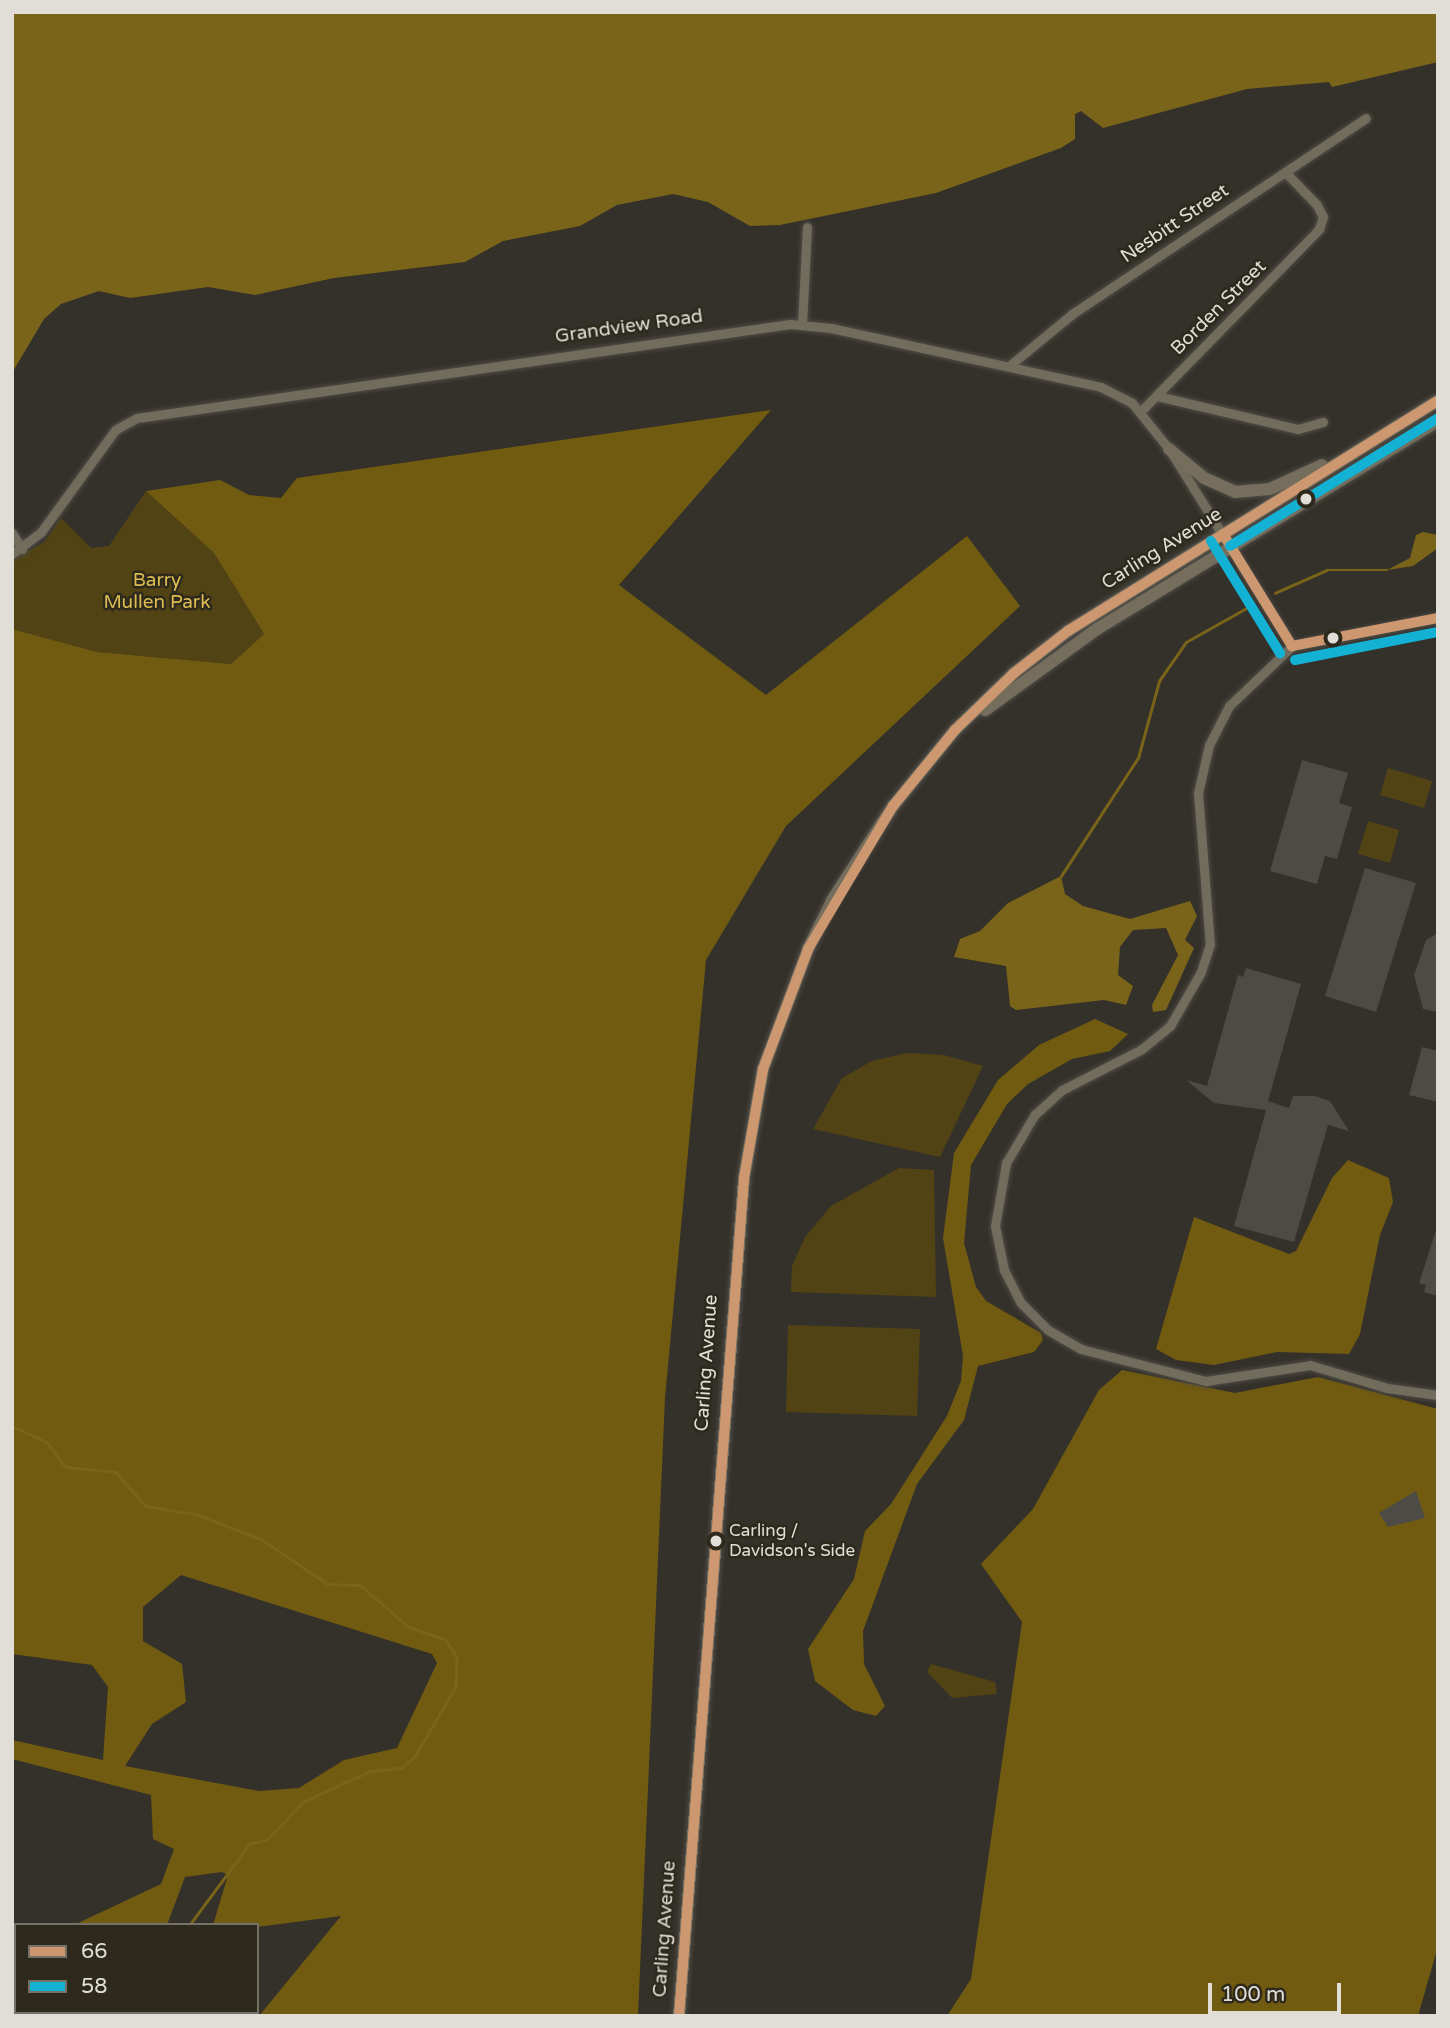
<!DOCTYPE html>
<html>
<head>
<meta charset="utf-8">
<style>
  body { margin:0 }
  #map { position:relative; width:1450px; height:2028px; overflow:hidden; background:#34312a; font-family:"Varela Round",sans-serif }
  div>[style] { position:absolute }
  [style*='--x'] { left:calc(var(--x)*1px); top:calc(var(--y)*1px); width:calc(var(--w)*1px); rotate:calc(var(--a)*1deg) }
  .green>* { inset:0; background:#524314 }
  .forest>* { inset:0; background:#715b11 }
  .water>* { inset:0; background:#796419 }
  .stream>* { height:2.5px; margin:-1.25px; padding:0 1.25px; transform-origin:1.25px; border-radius:1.25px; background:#796419 }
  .building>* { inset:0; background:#4d4b46 }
  .roads { filter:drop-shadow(0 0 2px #4f4c47) drop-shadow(0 0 2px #4f4c47) }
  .street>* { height:9px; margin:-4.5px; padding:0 4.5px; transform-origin:4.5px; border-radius:4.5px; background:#726c5d }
  .secondary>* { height:12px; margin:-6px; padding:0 6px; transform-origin:6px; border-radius:6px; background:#756e5d }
  .bus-1>* { height:10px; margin:-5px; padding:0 5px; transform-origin:5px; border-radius:5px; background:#cd976f }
  .bus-2>* { height:10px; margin:-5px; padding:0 5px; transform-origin:5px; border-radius:5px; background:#13b2d5 }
  .dots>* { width:19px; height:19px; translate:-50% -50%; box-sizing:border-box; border:4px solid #2d291d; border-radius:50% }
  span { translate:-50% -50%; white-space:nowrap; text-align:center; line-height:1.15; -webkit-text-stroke:5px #2d291d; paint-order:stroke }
  .bus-label { font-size:17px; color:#e1ded7 }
  .left { translate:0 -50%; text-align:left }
  .street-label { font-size:19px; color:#e1ded7 }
  .park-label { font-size:19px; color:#dcbb51 }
  .frame { position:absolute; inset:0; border:14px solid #e1ded7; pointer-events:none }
  .legend { position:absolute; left:14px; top:1923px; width:245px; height:91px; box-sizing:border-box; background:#2d291d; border:2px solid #757167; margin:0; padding:9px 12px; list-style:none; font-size:21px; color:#e1ded7 }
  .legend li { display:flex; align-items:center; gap:14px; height:35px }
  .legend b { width:35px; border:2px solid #757167 }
  .scale { position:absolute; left:1208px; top:1983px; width:133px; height:32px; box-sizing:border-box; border:4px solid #e1ded7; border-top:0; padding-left:9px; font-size:21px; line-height:24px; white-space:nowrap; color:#e1ded7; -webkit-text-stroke:5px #2d291d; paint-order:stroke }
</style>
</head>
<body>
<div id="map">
  <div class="green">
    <i style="clip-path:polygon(146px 491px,214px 553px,264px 634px,231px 664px,97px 652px,12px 629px,12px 560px,44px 542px,61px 518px,91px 548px,109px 546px)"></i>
    <i style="clip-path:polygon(1388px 768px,1432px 781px,1424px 808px,1380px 795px)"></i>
    <i style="clip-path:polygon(1368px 821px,1399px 830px,1390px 863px,1358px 854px)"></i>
    <i style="clip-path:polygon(907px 1053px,944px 1055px,983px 1066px,940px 1157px,813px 1129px,842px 1078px,872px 1061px)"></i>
    <i style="clip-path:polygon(899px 1168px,934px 1170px,936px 1297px,791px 1292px,792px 1266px,805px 1237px,831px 1206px)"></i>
    <i style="clip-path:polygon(788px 1325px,920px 1329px,917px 1416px,786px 1412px)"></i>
    <i style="clip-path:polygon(931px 1664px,995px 1682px,997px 1694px,952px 1698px,927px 1672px)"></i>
  </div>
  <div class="forest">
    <i style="clip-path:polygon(evenodd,771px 410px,619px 585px,766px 695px,967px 536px,1020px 606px,786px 826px,706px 960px,665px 1398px,638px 2016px,259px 2016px,341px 1916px,257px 1927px,213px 1925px,228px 1875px,222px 1872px,185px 1877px,167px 1925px,74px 1925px,161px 1884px,174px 1849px,153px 1839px,151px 1795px,12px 1759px,12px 1740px,103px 1760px,108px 1687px,92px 1665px,12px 1654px,12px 629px,97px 652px,231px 664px,264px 634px,214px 553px,146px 491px,220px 480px,249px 495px,281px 498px,297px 478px,771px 410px,181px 1575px,432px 1654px,437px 1663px,397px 1748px,344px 1760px,299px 1788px,259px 1791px,125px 1766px,152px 1724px,186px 1702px,182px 1664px,143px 1641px,143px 1607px,181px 1575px)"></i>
    <i style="clip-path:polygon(1095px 1019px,1128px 1034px,1110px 1051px,1072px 1059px,1028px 1084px,1007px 1104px,971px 1165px,964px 1243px,976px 1287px,986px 1301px,1041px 1333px,1043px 1340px,1034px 1352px,978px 1366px,964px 1420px,917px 1484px,863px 1631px,864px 1664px,885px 1706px,876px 1716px,853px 1710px,815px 1681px,808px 1649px,854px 1579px,865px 1531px,891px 1504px,947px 1416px,961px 1381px,963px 1356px,943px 1238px,954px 1153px,998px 1080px,1039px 1045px)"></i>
    <i style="clip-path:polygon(1348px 1160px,1389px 1178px,1393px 1202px,1380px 1235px,1360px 1334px,1349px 1354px,1277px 1352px,1214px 1365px,1176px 1360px,1156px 1349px,1194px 1217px,1289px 1254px,1296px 1251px,1332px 1178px)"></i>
    <i style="clip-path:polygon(1122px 1370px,1235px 1393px,1318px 1377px,1438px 1409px,1438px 1946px,1418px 2016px,947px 2016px,971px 1979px,1022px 1622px,981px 1564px,1033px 1509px,1099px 1390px)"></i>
  </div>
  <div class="water">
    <i style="clip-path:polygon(12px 12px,1438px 12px,1438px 62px,1332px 87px,1329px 82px,1247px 89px,1103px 128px,1081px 111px,1075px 114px,1075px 139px,1061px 148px,936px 193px,780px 225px,750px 226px,708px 202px,673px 194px,617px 205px,580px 226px,503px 241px,465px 262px,334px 278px,255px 295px,208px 287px,130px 298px,99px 291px,61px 304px,44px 319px,12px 373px)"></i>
    <i style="clip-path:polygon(1423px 532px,1438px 535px,1438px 548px,1413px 566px,1387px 570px,1410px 558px,1416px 535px)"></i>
    <i style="clip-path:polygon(1061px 876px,1065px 894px,1083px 906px,1130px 919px,1190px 901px,1197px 916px,1185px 940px,1194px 948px,1166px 1010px,1153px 1012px,1152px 1005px,1178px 955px,1166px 928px,1133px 930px,1120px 947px,1118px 975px,1133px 986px,1126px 1005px,1104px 1000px,1016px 1010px,1010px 1006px,1006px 966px,954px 957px,960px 939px,980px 931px,1008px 903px)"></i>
  </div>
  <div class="stream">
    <i style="--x:1275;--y:593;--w:57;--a:-23.9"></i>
    <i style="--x:1327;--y:570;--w:60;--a:0"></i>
    <i style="--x:1061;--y:876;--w:141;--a:-56.9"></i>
    <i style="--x:1138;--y:758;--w:80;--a:-74.7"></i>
    <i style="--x:1159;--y:681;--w:47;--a:-55.3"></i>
    <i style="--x:1186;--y:642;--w:76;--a:-29.3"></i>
    <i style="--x:12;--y:1426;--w:38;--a:25"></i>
    <i style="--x:47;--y:1442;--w:31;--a:53"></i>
    <i style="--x:66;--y:1467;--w:50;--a:5.7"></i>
    <i style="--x:116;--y:1472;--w:45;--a:48.6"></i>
    <i style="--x:146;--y:1506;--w:54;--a:9.6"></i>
    <i style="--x:199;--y:1515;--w:66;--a:21.2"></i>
    <i style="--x:261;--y:1539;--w:81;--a:33.9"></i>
    <i style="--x:328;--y:1584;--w:32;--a:2"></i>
    <i style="--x:360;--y:1585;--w:65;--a:40.6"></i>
    <i style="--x:409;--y:1627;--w:39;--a:19"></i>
    <i style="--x:446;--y:1640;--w:20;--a:57"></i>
    <i style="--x:457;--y:1657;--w:30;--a:92"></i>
    <i style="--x:456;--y:1687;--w:81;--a:120.4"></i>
    <i style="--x:415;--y:1757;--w:17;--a:140"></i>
    <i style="--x:402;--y:1768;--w:33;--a:173"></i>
    <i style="--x:369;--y:1772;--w:72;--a:155.2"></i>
    <i style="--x:304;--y:1802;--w:53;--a:134.2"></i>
    <i style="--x:267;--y:1840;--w:17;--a:167"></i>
    <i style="--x:250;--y:1844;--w:101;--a:126.5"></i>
    <i style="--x:180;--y:2012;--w:4;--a:76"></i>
  </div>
  <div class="building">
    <i style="clip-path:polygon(1302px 760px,1348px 773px,1339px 803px,1352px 807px,1337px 859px,1325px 856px,1317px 884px,1270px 871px)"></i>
    <i style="clip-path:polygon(1365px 868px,1416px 883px,1376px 1012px,1325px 996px)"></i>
    <i style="clip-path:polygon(1438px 933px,1438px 1012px,1423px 1009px,1414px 975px,1426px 940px)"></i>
    <i style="clip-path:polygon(1246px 968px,1301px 984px,1268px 1101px,1289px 1108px,1293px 1096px,1315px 1096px,1330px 1101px,1349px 1131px,1328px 1125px,1294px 1242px,1234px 1226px,1266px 1110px,1214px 1103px,1186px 1080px,1207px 1086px,1238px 975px,1243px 977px)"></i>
    <i style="clip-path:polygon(1422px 1047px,1438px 1051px,1438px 1102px,1409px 1095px)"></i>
    <i style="clip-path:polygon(1438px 1224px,1438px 1296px,1424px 1292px,1426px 1285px,1419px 1283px)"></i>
    <i style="clip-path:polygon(1416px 1491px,1425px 1518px,1388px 1527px,1379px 1513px)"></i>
  </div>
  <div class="roads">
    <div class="street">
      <i style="--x:802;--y:325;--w:98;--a:-87.1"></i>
      <i style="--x:1009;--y:366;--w:82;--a:-39.5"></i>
      <i style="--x:1072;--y:314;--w:353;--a:-33.7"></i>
      <i style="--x:1157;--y:396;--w:145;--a:13.2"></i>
      <i style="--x:1298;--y:429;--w:26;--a:-16"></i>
      <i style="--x:1141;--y:411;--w:255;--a:-45.6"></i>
      <i style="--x:1319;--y:229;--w:13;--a:-72"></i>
      <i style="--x:1323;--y:217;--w:13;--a:-117"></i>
      <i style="--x:1317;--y:205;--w:46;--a:-134.1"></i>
      <i style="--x:12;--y:533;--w:19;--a:58"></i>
      <i style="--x:12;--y:554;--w:36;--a:-37"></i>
      <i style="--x:41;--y:532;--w:126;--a:-54"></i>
      <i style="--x:115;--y:430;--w:25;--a:-29"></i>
      <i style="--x:137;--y:418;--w:660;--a:-8.19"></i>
      <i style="--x:790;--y:324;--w:41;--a:5.6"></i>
      <i style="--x:831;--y:328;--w:276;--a:12.3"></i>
      <i style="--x:1101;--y:387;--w:35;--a:27"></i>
      <i style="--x:1132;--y:403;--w:59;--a:51.2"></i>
      <i style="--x:1169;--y:449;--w:232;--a:58"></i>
      <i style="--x:1438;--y:618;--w:149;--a:169.1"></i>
      <i style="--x:1292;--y:646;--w:87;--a:136.4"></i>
      <i style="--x:1229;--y:706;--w:44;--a:117.1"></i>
      <i style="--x:1209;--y:745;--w:49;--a:102.9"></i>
      <i style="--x:1198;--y:793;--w:151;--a:85.5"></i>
      <i style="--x:1210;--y:944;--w:29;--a:108"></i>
      <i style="--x:1201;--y:972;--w:62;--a:119.9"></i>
      <i style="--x:1170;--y:1026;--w:36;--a:141"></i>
      <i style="--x:1142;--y:1049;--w:90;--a:152.9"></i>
      <i style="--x:1062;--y:1090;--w:36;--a:138"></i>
      <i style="--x:1035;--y:1114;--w:57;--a:120.6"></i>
      <i style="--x:1006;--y:1163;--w:64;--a:99.9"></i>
      <i style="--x:995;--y:1226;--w:45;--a:78.4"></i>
      <i style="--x:1004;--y:1270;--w:37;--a:63"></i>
      <i style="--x:1021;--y:1303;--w:38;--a:45"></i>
      <i style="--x:1048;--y:1330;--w:38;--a:30"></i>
      <i style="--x:1081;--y:1349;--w:129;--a:14.4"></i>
      <i style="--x:1206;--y:1381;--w:105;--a:-8.7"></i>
      <i style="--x:1310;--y:1365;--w:80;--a:16.6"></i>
      <i style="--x:1387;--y:1388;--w:51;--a:7.8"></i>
    </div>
    <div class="secondary">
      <i style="--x:1169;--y:449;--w:45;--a:39.6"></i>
      <i style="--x:1204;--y:478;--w:34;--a:24"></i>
      <i style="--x:1235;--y:492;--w:35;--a:-5"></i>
      <i style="--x:1270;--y:489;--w:57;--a:-24.8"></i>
      <i style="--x:985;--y:710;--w:138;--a:-35.9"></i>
      <i style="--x:1097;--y:629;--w:399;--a:-31.4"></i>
      <i style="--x:679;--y:2016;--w:841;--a:-85.56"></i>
      <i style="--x:744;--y:1178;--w:111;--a:-80.1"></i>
      <i style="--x:763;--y:1069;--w:128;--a:-69.4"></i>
      <i style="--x:808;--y:949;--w:56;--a:-63.4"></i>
      <i style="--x:833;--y:899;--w:111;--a:-57.2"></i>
      <i style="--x:893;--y:806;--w:98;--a:-50.8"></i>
      <i style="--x:955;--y:730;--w:82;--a:-44"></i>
      <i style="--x:1014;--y:673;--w:68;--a:-37.9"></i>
      <i style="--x:1068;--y:631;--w:436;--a:-31.9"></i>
    </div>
  </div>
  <div class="bus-1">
    <i style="--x:1223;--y:534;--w:132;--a:58.4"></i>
    <i style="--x:1292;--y:646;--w:149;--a:-10.9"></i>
    <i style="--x:679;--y:2016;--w:841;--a:-85.56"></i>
    <i style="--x:744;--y:1178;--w:111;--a:-80.1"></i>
    <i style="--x:763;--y:1069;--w:128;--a:-69.4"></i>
    <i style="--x:808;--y:949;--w:166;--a:-59.3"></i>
    <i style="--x:893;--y:806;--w:98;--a:-50.8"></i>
    <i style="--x:955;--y:730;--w:82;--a:-44"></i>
    <i style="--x:1014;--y:673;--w:68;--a:-37.9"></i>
    <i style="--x:1068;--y:631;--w:436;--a:-31.9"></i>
  </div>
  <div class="bus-2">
    <i style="--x:1211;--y:541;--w:132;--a:58.4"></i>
    <i style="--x:1230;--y:546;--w:244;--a:-31.6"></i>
    <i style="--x:1295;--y:660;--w:146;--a:-11.1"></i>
  </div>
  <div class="dots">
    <i style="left:1306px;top:499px;background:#e1ded7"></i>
    <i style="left:1333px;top:638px;background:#e1ded7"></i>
    <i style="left:716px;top:1541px;background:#e1ded7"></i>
  </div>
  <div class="bus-label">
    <span class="left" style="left:729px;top:1541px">Carling /<br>Davidson's Side</span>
  </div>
  <div class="street-label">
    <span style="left:1175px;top:224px;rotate:-34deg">Nesbitt Street</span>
    <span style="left:1219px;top:308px;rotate:-45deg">Borden Street</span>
    <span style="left:629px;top:327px;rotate:-8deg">Grandview Road</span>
    <span style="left:1162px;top:549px;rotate:-32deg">Carling Avenue</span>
    <span style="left:707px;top:1363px;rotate:-86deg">Carling Avenue</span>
    <span style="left:665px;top:1929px;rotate:-86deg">Carling Avenue</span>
  </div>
  <div class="park-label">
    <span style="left:157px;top:592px">Barry<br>Mullen Park</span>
  </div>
  <div class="frame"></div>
  <ul class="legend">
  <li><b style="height:9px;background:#cd976f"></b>66</li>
  <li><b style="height:9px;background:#13b2d5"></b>58</li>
  </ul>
  <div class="scale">100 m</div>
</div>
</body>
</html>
